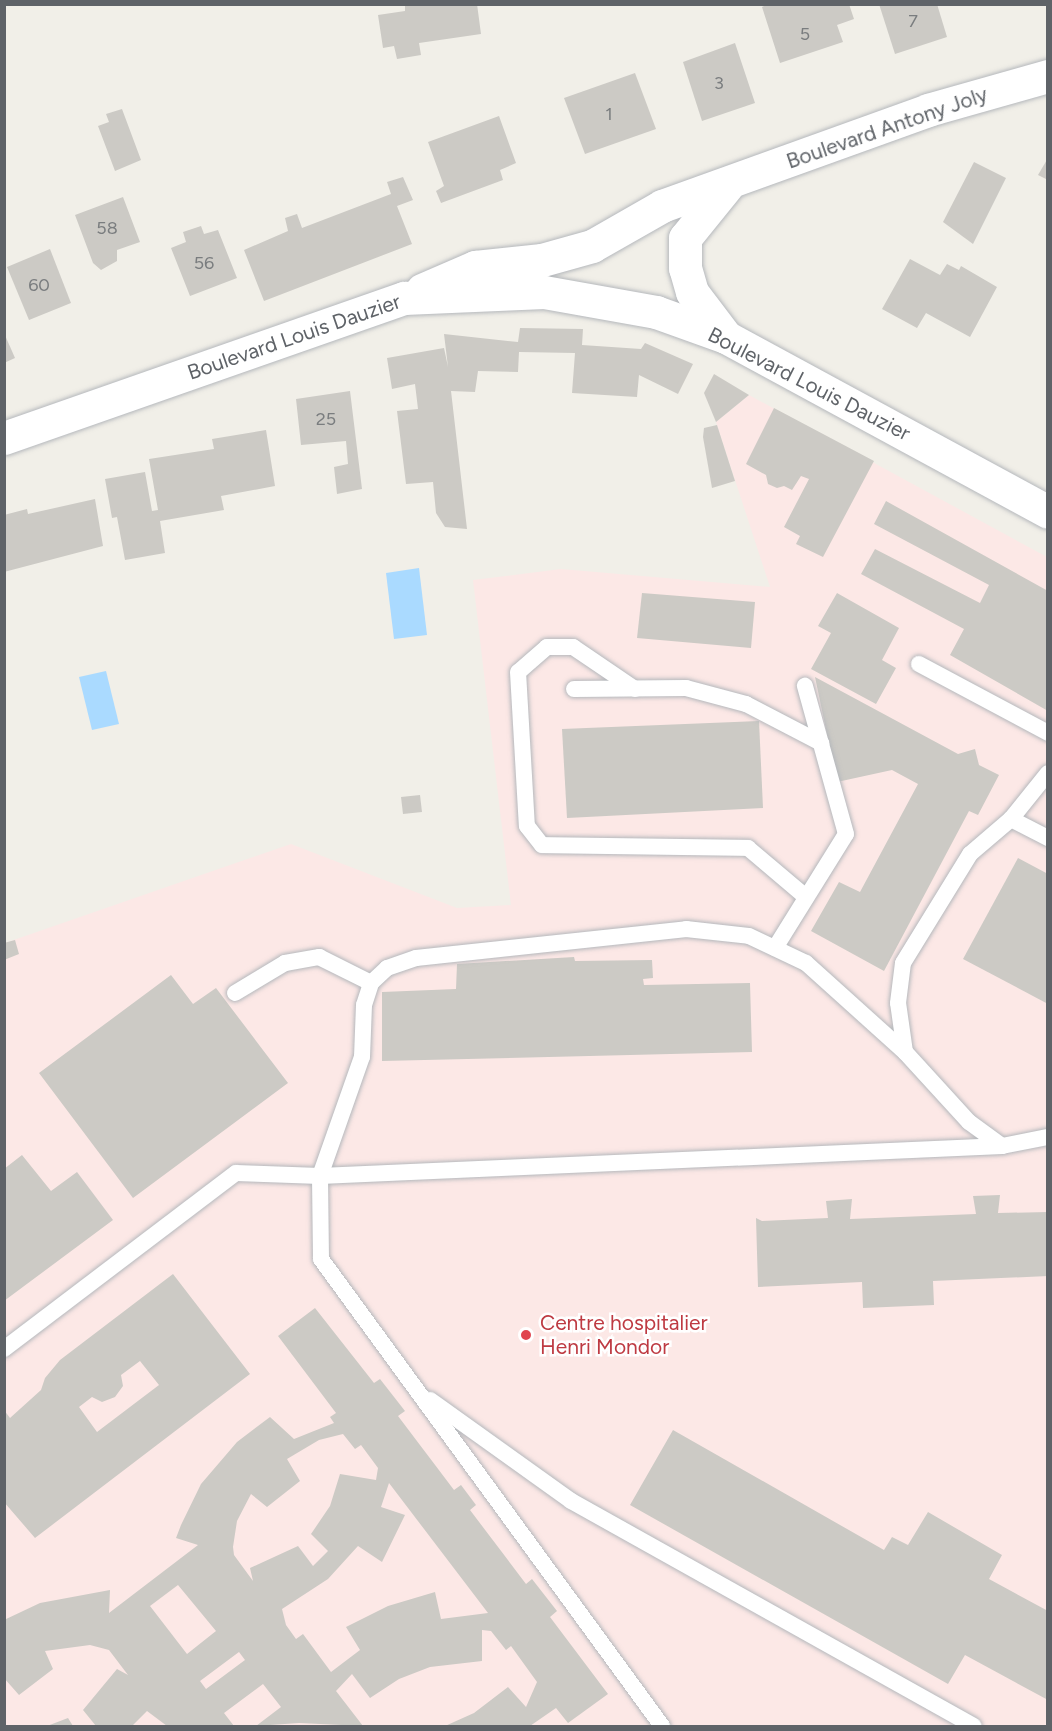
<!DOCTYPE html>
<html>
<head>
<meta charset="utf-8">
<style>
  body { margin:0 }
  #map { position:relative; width:1052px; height:1731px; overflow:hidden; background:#f1efe8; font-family:Figtree,sans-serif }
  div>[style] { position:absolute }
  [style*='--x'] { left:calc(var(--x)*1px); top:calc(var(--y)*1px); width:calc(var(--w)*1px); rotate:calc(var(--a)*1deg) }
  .medical>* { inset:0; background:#fce8e6 }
  .water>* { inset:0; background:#aadaff }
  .building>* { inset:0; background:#cccac5 }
  .roads { filter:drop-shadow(0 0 2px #b5b8bc) drop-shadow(0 0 2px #b5b8bc) }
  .lane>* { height:16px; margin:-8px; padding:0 8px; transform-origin:8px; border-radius:8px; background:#fff }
  .secondary>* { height:33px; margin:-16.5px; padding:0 16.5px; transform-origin:16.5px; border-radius:16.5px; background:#fff }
  .dots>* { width:16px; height:16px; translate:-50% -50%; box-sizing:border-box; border:3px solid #fff; border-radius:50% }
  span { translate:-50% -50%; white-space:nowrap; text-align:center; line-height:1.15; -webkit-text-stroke:5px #fff; paint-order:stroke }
  .number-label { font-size:18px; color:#7a7d7f }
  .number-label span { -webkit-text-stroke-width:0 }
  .street-label { font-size:21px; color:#5f6368 }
  .health-label { font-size:21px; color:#be3a42 }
  .left { translate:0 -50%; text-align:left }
  .frame { position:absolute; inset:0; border:6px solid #5f6368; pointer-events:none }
</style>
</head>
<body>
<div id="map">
  <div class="medical">
    <i style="clip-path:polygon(749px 395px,1047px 557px,1047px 1726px,5px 1726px,5px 943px,291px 844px,457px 908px,511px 905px,473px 580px,561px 569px,770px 587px,716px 422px)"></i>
  </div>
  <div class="water">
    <i style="clip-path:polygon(419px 568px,427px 635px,394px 639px,386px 573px)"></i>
    <i style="clip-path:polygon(106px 671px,119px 724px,92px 730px,79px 677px)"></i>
  </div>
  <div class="building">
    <i style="clip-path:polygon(405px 4px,477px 4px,481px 34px,419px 43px,421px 55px,397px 59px,394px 46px,383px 48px,378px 15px,405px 11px)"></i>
    <i style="clip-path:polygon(768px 4px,849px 4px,854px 19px,837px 25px,843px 42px,780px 63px,762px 7px)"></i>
    <i style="clip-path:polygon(879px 4px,937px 4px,947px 37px,895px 54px)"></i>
    <i style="clip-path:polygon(735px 43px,755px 103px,702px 121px,683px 62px)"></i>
    <i style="clip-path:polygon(635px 73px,656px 129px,585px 154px,564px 98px)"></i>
    <i style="clip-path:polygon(122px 109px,141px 160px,115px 171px,98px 126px,109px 122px,106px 114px)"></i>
    <i style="clip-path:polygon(499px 116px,516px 163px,500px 170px,503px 180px,441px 203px,436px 191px,444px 186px,428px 142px)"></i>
    <i style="clip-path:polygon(1048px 158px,1048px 180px,1038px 175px)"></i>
    <i style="clip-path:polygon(974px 162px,1006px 178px,973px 244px,943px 222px)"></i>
    <i style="clip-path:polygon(403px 177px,413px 200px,397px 206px,412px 244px,264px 301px,244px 250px,288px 231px,285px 218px,297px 214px,302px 228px,391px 194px,387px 182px)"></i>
    <i style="clip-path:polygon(123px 197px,140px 242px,117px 250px,117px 261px,101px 270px,93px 263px,75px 215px)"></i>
    <i style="clip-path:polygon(201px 226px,204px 234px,218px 230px,237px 278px,190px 296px,171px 248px,186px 242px,183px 232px)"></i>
    <i style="clip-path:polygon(50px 249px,71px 303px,29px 320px,7px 267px)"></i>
    <i style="clip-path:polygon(910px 259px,940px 275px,947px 264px,959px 270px,961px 266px,997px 287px,970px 337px,926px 313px,917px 328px,882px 309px)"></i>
    <i style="clip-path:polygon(520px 328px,583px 329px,582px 345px,641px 349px,645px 343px,693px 364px,678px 394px,639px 375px,637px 397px,572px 393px,575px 353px,519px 352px,518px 372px,478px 371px,475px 392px,451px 391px,467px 529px,445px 527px,436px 513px,433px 482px,406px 484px,397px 411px,418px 409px,415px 384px,392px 389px,387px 358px,444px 348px,448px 367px,444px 334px,518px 342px)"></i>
    <i style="clip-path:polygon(4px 333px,15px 358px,4px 363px)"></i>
    <i style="clip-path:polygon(714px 374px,749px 395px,716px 422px,704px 393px)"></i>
    <i style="clip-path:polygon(350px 391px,362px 489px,337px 494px,334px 467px,348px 464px,346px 441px,301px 445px,296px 399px)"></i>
    <i style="clip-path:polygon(774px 408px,874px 461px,823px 557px,796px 544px,800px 536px,784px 527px,809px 479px,801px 476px,792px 490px,784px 486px,777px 488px,768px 484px,766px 475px,746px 464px)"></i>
    <i style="clip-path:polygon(717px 425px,735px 481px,712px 488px,703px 437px,704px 428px)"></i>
    <i style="clip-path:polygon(266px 430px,275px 486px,221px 496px,224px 510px,160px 521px,165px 553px,125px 560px,117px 517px,112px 518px,105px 479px,145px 472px,152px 511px,158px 510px,149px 459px,214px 449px,212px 439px)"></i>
    <i style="clip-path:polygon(95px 499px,103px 546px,4px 572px,4px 515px,27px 509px,28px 514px)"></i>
    <i style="clip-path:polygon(886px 501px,1048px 591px,1048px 711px,950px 655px,964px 629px,861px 574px,875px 549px,980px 603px,989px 585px,874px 524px)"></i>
    <i style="clip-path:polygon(642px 593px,755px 602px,751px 648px,637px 638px)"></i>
    <i style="clip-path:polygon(837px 593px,899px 628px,882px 660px,896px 668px,876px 704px,811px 669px,831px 633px,818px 626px)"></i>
    <i style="clip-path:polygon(815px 677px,958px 754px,975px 749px,979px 765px,999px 775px,978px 815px,969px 811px,884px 971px,811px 931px,839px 882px,860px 892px,918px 784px,892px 770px,837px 782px)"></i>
    <i style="clip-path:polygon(759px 721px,763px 808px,567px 818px,562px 729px)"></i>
    <i style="clip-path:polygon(420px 795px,422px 812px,403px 814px,401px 797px)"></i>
    <i style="clip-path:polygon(1018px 858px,1048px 874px,1048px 1004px,963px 959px)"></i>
    <i style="clip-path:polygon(15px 940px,19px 954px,4px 960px,4px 943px)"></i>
    <i style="clip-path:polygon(574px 957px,575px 961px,652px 960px,653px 978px,643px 979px,644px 985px,750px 983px,752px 1052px,382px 1061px,382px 992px,456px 989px,457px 964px)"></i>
    <i style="clip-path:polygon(171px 975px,193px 1004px,216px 988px,288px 1083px,133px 1198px,39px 1073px)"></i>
    <i style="clip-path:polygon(22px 1155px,51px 1191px,77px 1172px,113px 1220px,4px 1301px,4px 1169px)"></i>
    <i style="clip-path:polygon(1000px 1195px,998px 1213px,1048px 1212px,1048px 1276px,933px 1281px,934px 1305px,863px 1308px,862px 1282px,758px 1287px,756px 1218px,762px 1221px,828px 1218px,826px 1201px,852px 1199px,850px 1219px,976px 1214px,973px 1196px)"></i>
    <i style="clip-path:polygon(evenodd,173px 1274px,250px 1374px,35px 1538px,4px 1502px,4px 1410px,10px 1418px,41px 1390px,45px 1378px,60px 1360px,173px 1274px,140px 1361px,159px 1385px,97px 1432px,79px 1407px,92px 1397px,102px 1402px,115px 1397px,123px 1386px,121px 1375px,140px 1361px)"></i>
    <i style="clip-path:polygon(evenodd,315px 1308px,374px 1383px,380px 1379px,405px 1411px,398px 1416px,454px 1490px,461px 1485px,476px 1505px,470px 1510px,526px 1584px,532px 1579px,557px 1611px,550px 1617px,608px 1694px,568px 1723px,556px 1708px,530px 1726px,445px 1726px,474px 1713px,508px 1687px,526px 1707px,537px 1682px,511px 1646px,506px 1650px,491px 1631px,482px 1630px,482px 1661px,430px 1667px,399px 1679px,370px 1698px,352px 1674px,336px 1691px,363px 1726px,299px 1723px,256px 1726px,281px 1707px,263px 1684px,224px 1713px,234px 1726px,167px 1726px,147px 1711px,132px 1726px,96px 1726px,83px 1710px,117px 1669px,128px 1675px,109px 1650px,90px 1645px,45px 1651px,53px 1669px,19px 1695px,4px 1678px,4px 1620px,40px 1603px,110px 1590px,109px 1613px,198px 1545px,176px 1538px,181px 1525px,201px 1484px,237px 1442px,270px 1417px,294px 1439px,334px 1423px,330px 1417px,336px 1413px,278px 1336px,315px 1308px,343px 1434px,355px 1449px,361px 1445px,378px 1468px,376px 1480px,340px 1474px,330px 1506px,311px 1534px,328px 1551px,313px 1566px,298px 1546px,250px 1568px,253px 1581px,234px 1555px,233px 1547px,237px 1521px,251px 1494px,267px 1507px,300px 1481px,287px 1459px,319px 1440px,343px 1434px,315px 1308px,389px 1483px,488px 1613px,441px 1619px,435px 1592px,388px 1606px,346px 1627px,360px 1650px,331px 1672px,303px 1634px,296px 1639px,286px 1625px,282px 1609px,328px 1579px,358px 1546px,382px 1562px,405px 1515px,381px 1507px,389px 1483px,315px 1308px,178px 1585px,216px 1631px,187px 1654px,150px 1606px,178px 1585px,315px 1308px,239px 1652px,245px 1660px,206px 1689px,200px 1681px,239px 1652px)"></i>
    <i style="clip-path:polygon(673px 1430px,884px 1550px,892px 1537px,908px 1545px,928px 1512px,1002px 1555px,989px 1579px,1048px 1611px,1048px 1700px,965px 1655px,948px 1684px,630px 1505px)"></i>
    <i style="clip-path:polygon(68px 1718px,73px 1726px,47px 1726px)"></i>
  </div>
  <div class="roads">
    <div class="lane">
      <i style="--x:919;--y:664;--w:146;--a:28.1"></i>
      <i style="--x:574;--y:689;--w:112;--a:-0.5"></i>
      <i style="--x:686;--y:688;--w:62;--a:14.9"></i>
      <i style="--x:746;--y:704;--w:85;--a:27.5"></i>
      <i style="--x:635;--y:689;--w:75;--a:-145.9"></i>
      <i style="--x:573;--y:647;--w:26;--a:180"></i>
      <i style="--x:547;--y:647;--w:38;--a:139"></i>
      <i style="--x:518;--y:672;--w:154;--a:86.7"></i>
      <i style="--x:527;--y:826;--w:24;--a:52"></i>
      <i style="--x:542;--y:845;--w:206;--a:0.8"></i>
      <i style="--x:748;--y:848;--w:76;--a:40.2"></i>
      <i style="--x:1011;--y:819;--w:42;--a:27.2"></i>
      <i style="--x:775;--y:948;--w:134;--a:-58.1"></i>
      <i style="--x:846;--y:834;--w:154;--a:-105.5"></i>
      <i style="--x:235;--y:993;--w:58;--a:-31"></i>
      <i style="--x:285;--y:963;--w:35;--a:-10"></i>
      <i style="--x:319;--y:957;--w:58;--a:26.6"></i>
      <i style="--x:905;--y:1052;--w:49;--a:-98.1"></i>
      <i style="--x:898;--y:1003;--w:40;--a:-82.9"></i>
      <i style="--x:903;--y:963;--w:128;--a:-58.4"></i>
      <i style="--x:970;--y:854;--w:54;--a:-40.5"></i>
      <i style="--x:1011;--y:819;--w:59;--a:-51.2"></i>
      <i style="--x:4;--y:1349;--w:291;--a:-37.2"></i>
      <i style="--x:236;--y:1173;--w:84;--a:2"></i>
      <i style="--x:320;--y:1176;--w:683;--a:-2.52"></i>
      <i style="--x:1002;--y:1146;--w:47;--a:-11.1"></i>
      <i style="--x:430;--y:1400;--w:173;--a:35.6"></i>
      <i style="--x:571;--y:1501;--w:461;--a:29.2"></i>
      <i style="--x:662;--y:1726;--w:578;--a:-126.14"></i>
      <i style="--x:321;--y:1259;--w:83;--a:-90.7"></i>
      <i style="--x:320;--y:1176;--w:126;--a:-70.6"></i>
      <i style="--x:362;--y:1057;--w:52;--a:-87.8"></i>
      <i style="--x:364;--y:1005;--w:23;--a:-72"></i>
      <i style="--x:371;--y:983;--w:22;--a:-43"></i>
      <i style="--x:387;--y:968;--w:31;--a:-19"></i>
      <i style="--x:416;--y:958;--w:272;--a:-6.1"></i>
      <i style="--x:686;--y:929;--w:63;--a:6.3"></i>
      <i style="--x:749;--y:936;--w:63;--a:25.3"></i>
      <i style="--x:806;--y:963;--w:133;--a:42"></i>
      <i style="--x:905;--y:1052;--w:95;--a:47.6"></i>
      <i style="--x:969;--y:1122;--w:41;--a:36"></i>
    </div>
    <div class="secondary">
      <i style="--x:422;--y:290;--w:58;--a:-23.5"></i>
      <i style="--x:475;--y:267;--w:67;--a:-6"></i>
      <i style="--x:542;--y:260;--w:52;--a:-15.6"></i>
      <i style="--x:592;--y:246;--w:81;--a:-29.7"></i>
      <i style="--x:662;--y:206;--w:283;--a:-19.8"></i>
      <i style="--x:928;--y:110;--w:125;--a:-15.8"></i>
      <i style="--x:726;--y:337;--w:56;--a:-127.1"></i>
      <i style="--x:692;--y:292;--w:25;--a:-106"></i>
      <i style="--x:685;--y:268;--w:30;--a:-90"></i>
      <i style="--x:685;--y:238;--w:67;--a:-51.1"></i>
      <i style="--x:4;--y:438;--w:424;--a:-19.3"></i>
      <i style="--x:404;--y:298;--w:140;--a:-2.5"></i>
      <i style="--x:544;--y:292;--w:114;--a:10.1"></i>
      <i style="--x:656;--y:312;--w:74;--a:19.7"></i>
      <i style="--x:726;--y:337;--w:366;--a:28.5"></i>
    </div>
  </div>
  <div class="dots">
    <i style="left:526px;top:1335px;background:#e0444e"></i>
  </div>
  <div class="number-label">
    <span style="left:913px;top:21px">7</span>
    <span style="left:805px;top:34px">5</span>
    <span style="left:719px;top:83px">3</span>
    <span style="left:609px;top:114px">1</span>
    <span style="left:107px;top:228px">58</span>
    <span style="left:204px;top:263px">56</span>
    <span style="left:39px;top:285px">60</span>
    <span style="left:326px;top:419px">25</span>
  </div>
  <div class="street-label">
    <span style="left:887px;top:128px;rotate:-19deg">Boulevard Antony Joly</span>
    <span style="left:294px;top:337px;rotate:-19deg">Boulevard Louis Dauzier</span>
    <span style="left:809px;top:384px;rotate:27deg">Boulevard Louis Dauzier</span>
  </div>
  <div class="health-label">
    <span class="left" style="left:540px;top:1335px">Centre hospitalier<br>Henri Mondor</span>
  </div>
  <div class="frame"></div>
</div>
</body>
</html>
